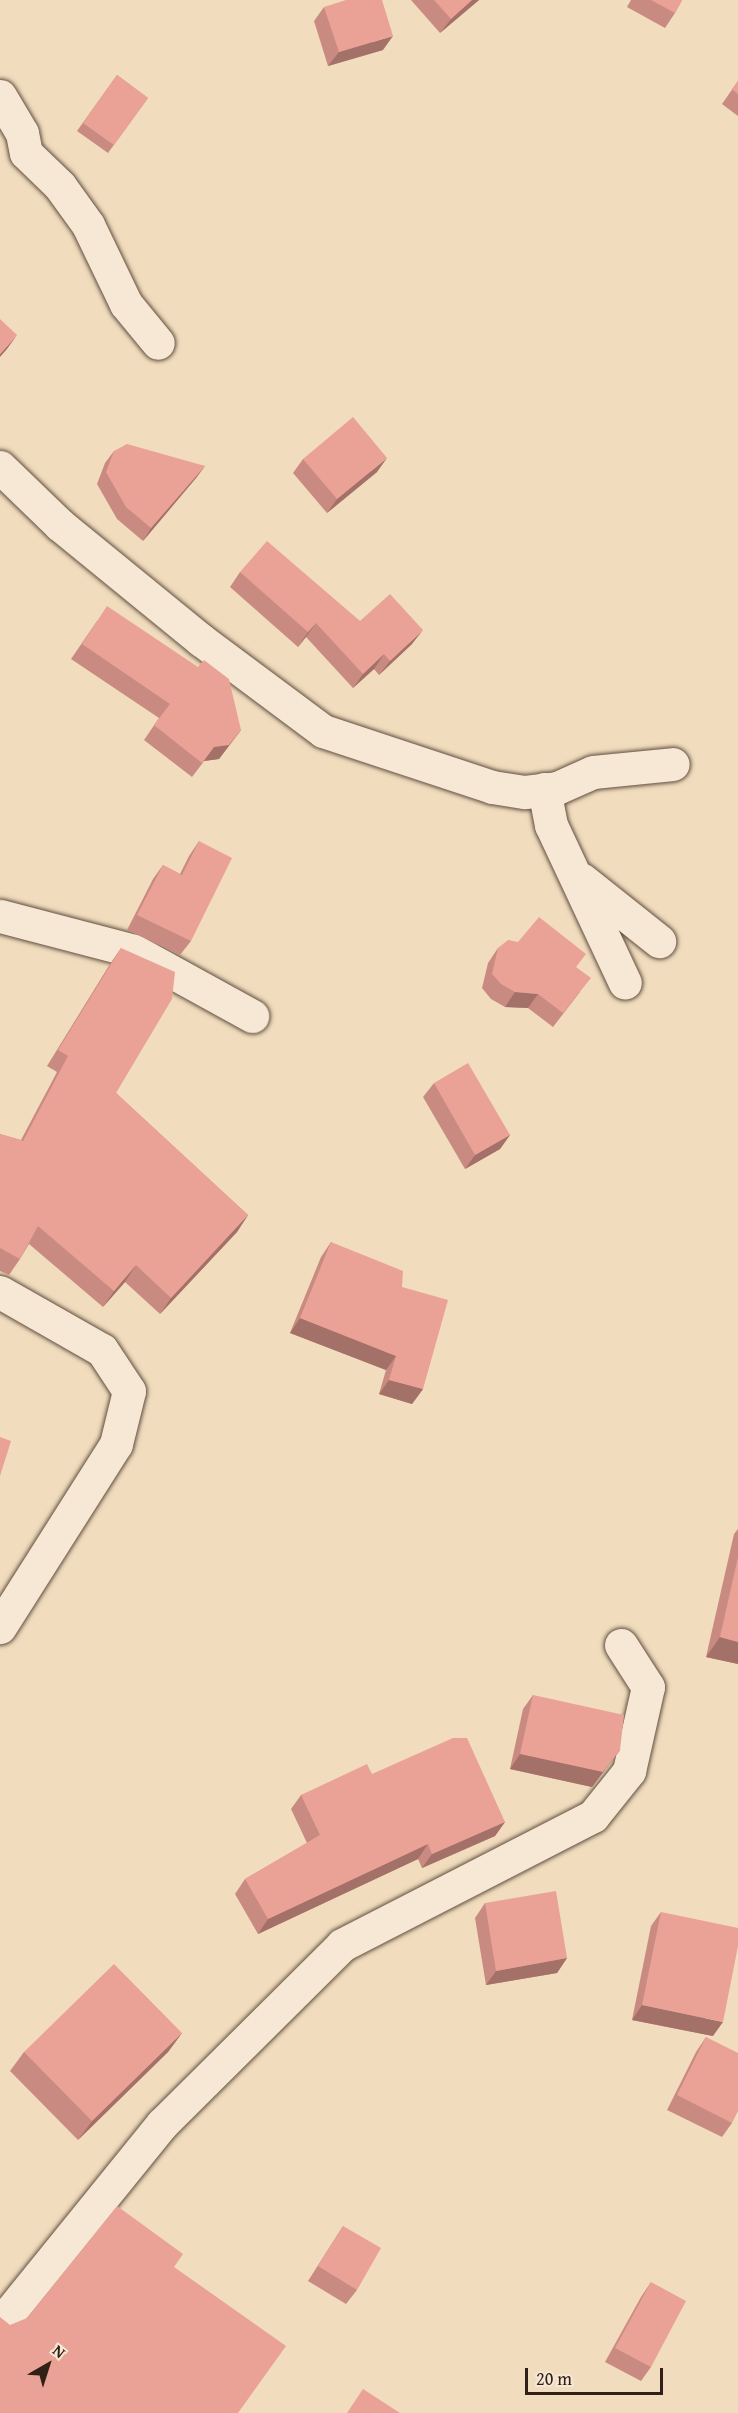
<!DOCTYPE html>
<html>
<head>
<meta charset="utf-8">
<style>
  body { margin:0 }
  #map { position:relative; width:738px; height:2413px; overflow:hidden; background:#f1dcbe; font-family:"Gentium Book Plus",serif }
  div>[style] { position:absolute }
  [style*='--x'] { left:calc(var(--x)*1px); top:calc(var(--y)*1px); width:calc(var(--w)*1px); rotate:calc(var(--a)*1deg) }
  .roads { filter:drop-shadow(0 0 2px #614f3f) drop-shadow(0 0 2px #614f3f) }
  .minor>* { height:33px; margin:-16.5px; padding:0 16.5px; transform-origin:16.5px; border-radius:16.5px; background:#f6e8d5 }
  .wall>* { inset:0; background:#c98b81 }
  .shaded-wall>* { inset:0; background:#a47169 }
  .building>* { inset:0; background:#eaa296 }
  span { translate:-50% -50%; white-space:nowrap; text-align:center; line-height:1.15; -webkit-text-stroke:5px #f6e8d5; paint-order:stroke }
  .north { position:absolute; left:18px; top:2335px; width:60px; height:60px; -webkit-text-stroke:4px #f6e8d5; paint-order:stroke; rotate:39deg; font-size:16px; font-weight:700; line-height:24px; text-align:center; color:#312015 }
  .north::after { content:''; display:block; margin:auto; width:21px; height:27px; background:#312015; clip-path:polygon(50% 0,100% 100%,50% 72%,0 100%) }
  .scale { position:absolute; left:525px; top:2368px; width:138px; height:27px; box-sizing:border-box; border:3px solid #312015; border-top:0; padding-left:8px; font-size:18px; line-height:21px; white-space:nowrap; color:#312015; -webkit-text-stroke:4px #f6e8d5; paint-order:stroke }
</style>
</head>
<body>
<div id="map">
  <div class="roads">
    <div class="minor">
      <i style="--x:0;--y:96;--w:43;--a:59.3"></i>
      <i style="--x:22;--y:133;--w:20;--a:79"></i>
      <i style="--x:26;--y:153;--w:47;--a:44.1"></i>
      <i style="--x:60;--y:186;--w:48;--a:54.3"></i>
      <i style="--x:88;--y:225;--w:88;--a:64.3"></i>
      <i style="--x:126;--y:304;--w:50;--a:50.6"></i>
      <i style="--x:0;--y:467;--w:83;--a:44"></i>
      <i style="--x:60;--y:525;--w:182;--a:39.2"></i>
      <i style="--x:201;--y:640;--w:152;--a:36.7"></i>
      <i style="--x:323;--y:731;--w:178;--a:18.3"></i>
      <i style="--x:492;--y:787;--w:33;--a:9"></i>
      <i style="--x:525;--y:792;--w:32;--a:-7"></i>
      <i style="--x:557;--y:788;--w:39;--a:-24"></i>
      <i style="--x:593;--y:772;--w:80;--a:-5.7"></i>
      <i style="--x:544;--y:789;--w:37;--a:79"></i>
      <i style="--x:551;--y:825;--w:174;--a:64.9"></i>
      <i style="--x:581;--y:879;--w:100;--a:38.5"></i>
      <i style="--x:0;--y:916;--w:138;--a:14.6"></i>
      <i style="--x:134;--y:951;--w:135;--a:28.8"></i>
      <i style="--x:0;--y:1292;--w:117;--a:29.6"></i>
      <i style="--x:102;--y:1350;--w:49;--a:56.6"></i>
      <i style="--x:129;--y:1391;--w:55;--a:103.8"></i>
      <i style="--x:116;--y:1444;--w:217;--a:122.4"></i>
      <i style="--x:0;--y:2324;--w:257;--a:-51"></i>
      <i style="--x:162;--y:2124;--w:254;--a:-44.8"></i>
      <i style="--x:342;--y:1945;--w:282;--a:-27.2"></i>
      <i style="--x:593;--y:1816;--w:58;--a:-51.3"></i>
      <i style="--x:629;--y:1771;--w:86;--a:-77.3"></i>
      <i style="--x:648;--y:1687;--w:50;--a:-122.7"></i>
    </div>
  </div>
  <div class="wall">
    <i style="clip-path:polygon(411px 0,479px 0,440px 33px)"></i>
    <i style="clip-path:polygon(631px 0,682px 0,675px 13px,665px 28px,627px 7px)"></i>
    <i style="clip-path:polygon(324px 7px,383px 50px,328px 66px,314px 21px)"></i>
    <i style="clip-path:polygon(117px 75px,148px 98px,108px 153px,77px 131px)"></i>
    <i style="clip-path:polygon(738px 81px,738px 116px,722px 104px)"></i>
    <i style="clip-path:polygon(114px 451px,205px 466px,196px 478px,143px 541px,117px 519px,97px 484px,105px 463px)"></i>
    <i style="clip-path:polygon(303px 459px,377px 472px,327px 513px,293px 473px)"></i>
    <i style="clip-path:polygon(240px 572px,360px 621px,412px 644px,379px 675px,374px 669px,353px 688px,306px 637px,298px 647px,230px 587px)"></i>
    <i style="clip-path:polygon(97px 621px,241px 730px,219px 759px,204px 761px,192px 777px,144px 740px,159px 718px,71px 659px)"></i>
    <i style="clip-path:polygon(199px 841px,191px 941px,180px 955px,127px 930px,153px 879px,163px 865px,180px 874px,189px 856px)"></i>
    <i style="clip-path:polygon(121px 948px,116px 1093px,248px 1215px,237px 1232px,160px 1314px,125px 1282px,103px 1307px,29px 1244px,20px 1259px,9px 1275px,0 1271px,0 1134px,21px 1140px,57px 1072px,47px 1066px,110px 964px)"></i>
    <i style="clip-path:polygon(498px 948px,577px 968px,580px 992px,553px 1027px,528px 1008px,505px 1007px,491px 999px,482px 988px,488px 963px)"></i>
    <i style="clip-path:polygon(434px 1083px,510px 1135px,500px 1149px,465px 1169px,423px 1097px)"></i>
    <i style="clip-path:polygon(331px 1242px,402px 1287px,423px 1389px,412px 1404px,379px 1394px,386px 1370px,290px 1333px,321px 1257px)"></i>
    <i style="clip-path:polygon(738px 1529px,738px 1664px,706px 1657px,734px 1534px)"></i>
    <i style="clip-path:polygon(533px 1695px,620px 1750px,592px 1787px,510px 1769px,523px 1709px)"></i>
    <i style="clip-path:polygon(372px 1774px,505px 1822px,495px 1836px,422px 1868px,418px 1859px,258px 1934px,235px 1894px,245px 1879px,307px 1843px,291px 1809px,301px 1795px)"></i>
    <i style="clip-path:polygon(485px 1903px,567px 1958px,557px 1973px,486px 1985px,475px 1918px)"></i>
    <i style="clip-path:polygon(661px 1912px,713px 2036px,632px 2020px,651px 1926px)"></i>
    <i style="clip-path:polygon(182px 2033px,168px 2052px,78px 2140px,10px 2071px,24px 2052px)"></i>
    <i style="clip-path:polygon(706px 2037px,732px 2123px,722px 2137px,667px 2110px,696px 2052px)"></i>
    <i style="clip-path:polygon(343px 2226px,357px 2290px,346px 2304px,308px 2281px)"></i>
    <i style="clip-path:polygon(651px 2282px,651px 2367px,641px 2381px,605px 2362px,641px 2297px)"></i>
  </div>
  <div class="shaded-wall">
    <i style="clip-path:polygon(472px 0,479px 0,440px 33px,451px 19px)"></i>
    <i style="clip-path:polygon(393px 36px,383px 50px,328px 66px,339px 52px)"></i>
    <i style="clip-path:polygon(17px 335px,7px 349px,0 357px,0 354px)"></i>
    <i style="clip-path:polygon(387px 458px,377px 472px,327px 513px,337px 499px)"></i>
    <i style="clip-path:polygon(205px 466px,196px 478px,143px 541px,151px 528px)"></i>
    <i style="clip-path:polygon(316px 623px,306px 637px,298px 647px,308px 632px)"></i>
    <i style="clip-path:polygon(423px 630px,412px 644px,379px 675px,390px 661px)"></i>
    <i style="clip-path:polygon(384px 654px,374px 669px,353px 688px,363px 674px)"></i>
    <i style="clip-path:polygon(241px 730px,219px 759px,204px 761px,192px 777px,214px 747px)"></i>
    <i style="clip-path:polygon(515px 992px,538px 994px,528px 1008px,505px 1007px)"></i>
    <i style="clip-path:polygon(510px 1135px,500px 1149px,465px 1169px,475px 1155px)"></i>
    <i style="clip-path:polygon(248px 1215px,237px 1232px,160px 1314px,171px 1298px)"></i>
    <i style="clip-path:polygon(136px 1265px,125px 1282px,103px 1307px,114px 1291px)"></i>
    <i style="clip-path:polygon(300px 1318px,396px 1356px,386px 1370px,290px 1333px)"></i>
    <i style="clip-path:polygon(389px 1380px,423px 1389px,412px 1404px,379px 1394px)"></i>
    <i style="clip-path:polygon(720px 1637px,738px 1642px,738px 1664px,706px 1657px)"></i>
    <i style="clip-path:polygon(620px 1750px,592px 1787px,510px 1769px,520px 1754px)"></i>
    <i style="clip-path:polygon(505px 1822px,495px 1836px,422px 1868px,432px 1854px)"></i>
    <i style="clip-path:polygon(428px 1844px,418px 1859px,258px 1934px,268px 1919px)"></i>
    <i style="clip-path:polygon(567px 1958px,557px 1973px,486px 1985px,496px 1971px)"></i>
    <i style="clip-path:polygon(642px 2005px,723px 2022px,713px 2036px,632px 2020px)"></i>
    <i style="clip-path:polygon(182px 2033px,168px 2052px,78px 2140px,92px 2121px)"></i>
  </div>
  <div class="building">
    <i style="clip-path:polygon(346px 0,382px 0,393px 36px,339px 52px,324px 7px)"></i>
    <i style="clip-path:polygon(434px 0,472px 0,451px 19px)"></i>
    <i style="clip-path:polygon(651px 0,682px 0,675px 13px)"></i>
    <i style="clip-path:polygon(117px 75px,148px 98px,114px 145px,83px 123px)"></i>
    <i style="clip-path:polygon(738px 81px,738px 94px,732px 89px)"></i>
    <i style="clip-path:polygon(0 319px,17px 335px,0 354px)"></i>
    <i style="clip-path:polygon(353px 417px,387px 458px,337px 499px,303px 459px)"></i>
    <i style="clip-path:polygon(127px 444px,205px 466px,151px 528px,126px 507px,106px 472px,114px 451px)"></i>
    <i style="clip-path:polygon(267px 541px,360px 621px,390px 594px,423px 630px,390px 661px,384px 654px,363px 674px,316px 623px,308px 632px,240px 572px)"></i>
    <i style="clip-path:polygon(107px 606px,198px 667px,204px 660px,229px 679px,241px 730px,229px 745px,214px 747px,202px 763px,154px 725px,170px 704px,82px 644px)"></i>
    <i style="clip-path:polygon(199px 841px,232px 858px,191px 941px,137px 915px,163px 865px,182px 875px)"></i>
    <i style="clip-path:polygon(539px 917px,586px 954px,576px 967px,591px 978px,563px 1013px,538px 994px,515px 992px,501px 984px,492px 974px,498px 948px,508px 940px,518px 942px)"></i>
    <i style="clip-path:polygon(121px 948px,175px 972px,172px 999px,116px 1093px,248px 1215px,171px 1298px,136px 1265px,114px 1291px,38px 1226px,20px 1259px,0 1248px,0 1134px,23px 1141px,68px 1056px,58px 1050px)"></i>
    <i style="clip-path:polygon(468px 1063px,510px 1135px,475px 1155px,434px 1083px)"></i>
    <i style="clip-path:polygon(331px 1242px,403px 1271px,402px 1287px,448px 1300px,423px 1389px,389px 1380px,396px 1356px,300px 1318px)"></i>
    <i style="clip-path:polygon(0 1437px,11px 1441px,0 1476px)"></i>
    <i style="clip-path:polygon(738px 1557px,738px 1642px,720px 1637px)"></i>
    <i style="clip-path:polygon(533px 1695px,624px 1715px,620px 1750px,603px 1772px,520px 1754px)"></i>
    <i style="clip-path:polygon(453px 1738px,467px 1738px,505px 1822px,432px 1854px,428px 1844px,268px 1919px,245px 1879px,320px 1835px,301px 1795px,367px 1764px,372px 1774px)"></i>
    <i style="clip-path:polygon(556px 1891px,567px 1958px,496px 1971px,485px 1903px)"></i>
    <i style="clip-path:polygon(661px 1912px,738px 1928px,738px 1946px,723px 2022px,642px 2005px)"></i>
    <i style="clip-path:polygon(114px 1964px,182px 2033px,92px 2121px,24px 2052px)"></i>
    <i style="clip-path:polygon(706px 2037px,738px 2053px,738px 2111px,732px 2123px,677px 2095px)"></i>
    <i style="clip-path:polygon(117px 2206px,183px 2254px,174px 2267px,286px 2346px,238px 2413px,0 2413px,0 2317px,10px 2325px,27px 2318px)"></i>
    <i style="clip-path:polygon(343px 2226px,381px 2248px,357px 2290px,318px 2266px)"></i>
    <i style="clip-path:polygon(651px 2282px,686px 2301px,651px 2367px,615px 2348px)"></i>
    <i style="clip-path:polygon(363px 2389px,400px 2413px,347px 2413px)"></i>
  </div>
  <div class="north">N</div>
  <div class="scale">20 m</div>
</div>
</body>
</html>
